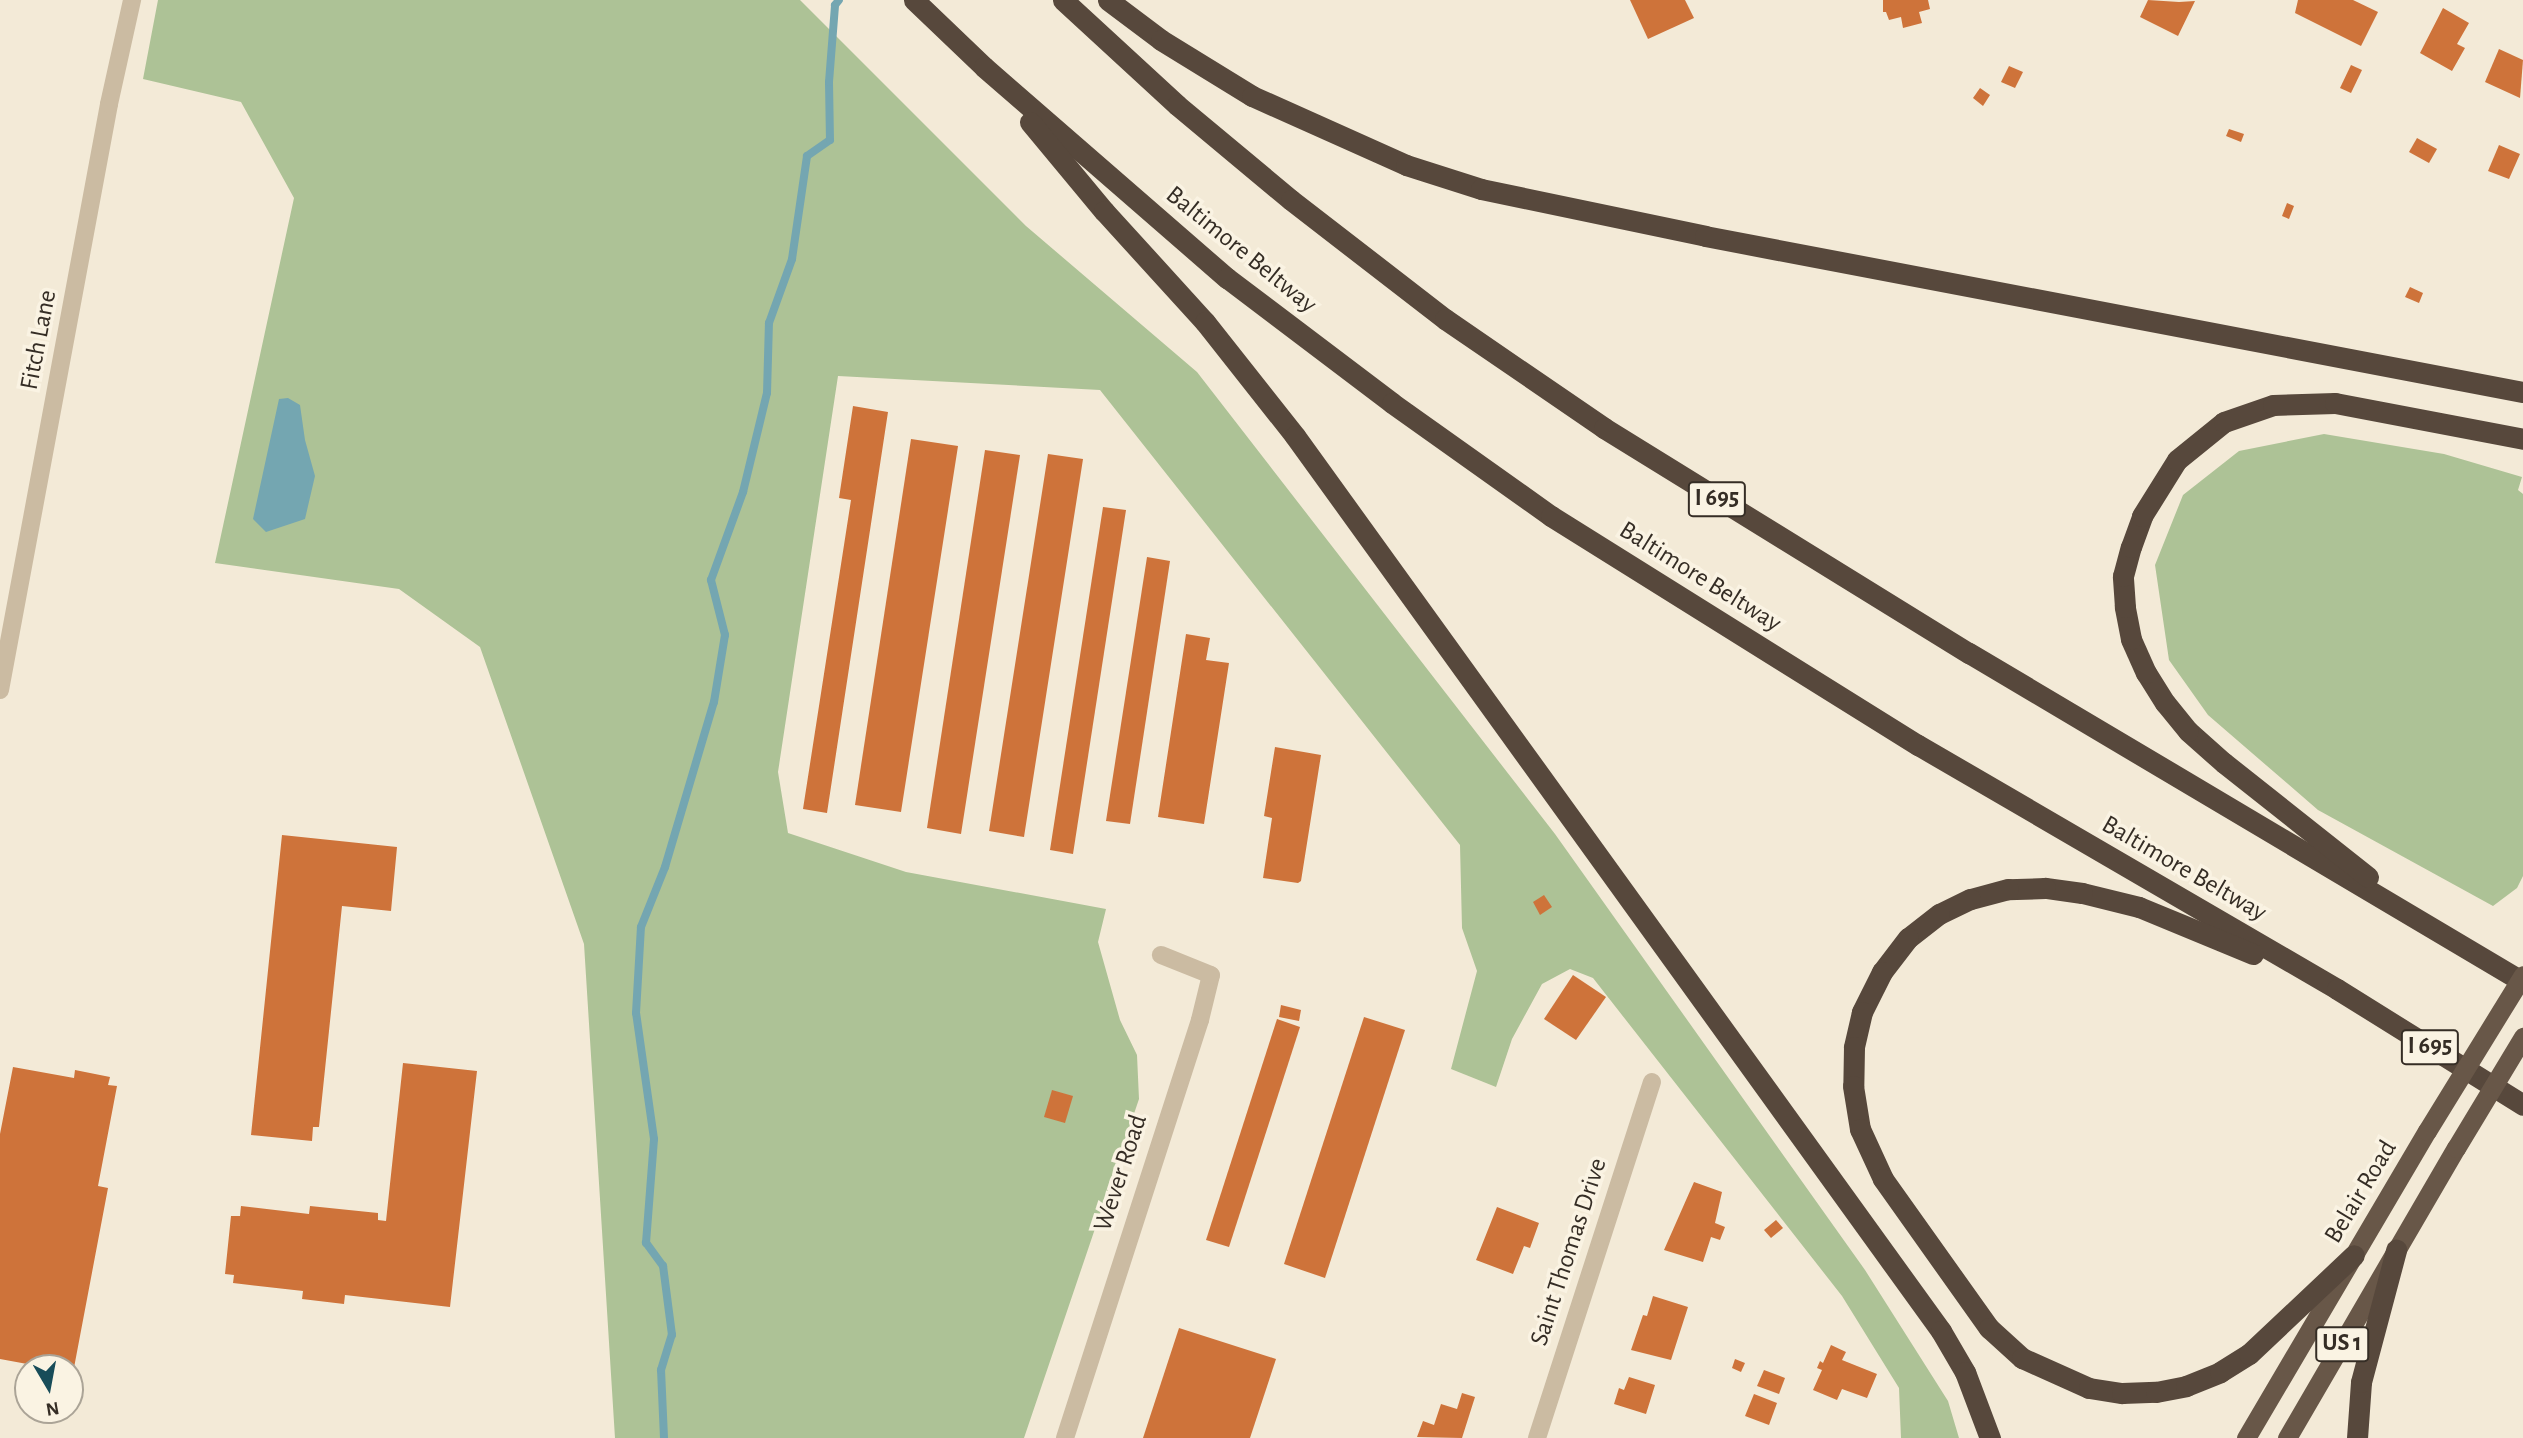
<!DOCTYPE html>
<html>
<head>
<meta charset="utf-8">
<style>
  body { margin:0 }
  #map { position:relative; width:2523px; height:1438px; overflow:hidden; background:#f3ead7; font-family:"Alegreya Sans",sans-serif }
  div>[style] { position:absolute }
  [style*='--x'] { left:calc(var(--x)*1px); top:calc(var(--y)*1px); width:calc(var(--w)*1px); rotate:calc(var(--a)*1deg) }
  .green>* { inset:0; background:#adc296 }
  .water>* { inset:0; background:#74a6b1 }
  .stream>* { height:8px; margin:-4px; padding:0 4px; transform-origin:4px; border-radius:4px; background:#74a6b1 }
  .building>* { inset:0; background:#ce733a }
  .minor>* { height:18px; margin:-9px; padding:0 9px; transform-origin:9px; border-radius:9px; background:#cbbba2 }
  .trunk>* { height:19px; margin:-9.5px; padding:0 9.5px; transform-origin:9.5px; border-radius:9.5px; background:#685748 }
  .motorway>* { height:21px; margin:-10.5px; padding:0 10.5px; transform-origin:10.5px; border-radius:10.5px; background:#57483c }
  .trunk-bridge>* { height:19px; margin:-9.5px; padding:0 9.5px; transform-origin:9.5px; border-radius:9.5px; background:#685748 }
  span { translate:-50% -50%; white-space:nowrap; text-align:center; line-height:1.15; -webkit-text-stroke:7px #faf3e3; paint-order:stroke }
  .shield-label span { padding:2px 5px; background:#faf3e3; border:2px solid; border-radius:5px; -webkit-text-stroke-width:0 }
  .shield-label { font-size:24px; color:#352d25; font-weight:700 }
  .street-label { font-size:26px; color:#352d25 }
  .north { position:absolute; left:14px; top:1354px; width:70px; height:70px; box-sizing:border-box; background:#faf3e3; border:2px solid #aba497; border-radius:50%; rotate:170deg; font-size:19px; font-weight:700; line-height:28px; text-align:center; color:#352d25 }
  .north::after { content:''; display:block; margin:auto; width:24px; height:32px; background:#184c59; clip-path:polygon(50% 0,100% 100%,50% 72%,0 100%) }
</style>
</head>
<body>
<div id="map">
  <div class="green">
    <i style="clip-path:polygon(158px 0,800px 0,1026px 226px,1197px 372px,1555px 834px,1865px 1270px,1948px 1401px,1959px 1438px,1901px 1438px,1899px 1388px,1842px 1296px,1593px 978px,1570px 969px,1542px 984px,1512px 1039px,1496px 1087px,1451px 1069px,1477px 971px,1462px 928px,1460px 845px,1100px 390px,838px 376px,778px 772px,788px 833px,906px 872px,1106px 909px,1098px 942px,1120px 1020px,1137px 1055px,1139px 1099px,1024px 1438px,615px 1438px,584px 944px,480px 647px,399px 589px,215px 563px,294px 198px,241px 102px,143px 79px)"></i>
    <i style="clip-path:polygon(2324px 434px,2444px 454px,2522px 477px,2518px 490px,2523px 494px,2523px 876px,2517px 888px,2493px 906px,2318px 810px,2208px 715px,2169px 660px,2155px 565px,2183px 495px,2239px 451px)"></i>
  </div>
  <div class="water">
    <i style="clip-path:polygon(288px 398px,300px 405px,305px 440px,315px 476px,305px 519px,266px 532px,253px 519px,279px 399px)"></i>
  </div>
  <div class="stream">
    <i style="--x:664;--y:1438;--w:68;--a:-92.5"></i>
    <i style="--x:661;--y:1370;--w:37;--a:-73"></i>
    <i style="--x:672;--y:1335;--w:70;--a:-97.4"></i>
    <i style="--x:663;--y:1266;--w:29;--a:-126"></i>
    <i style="--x:646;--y:1243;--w:104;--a:-85.6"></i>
    <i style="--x:654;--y:1139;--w:127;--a:-98.1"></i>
    <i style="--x:636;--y:1013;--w:86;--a:-86.7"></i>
    <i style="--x:641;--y:927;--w:65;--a:-68.2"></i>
    <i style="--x:665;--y:867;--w:172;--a:-73.5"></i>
    <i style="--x:714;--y:702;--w:68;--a:-80.7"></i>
    <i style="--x:725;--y:635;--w:57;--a:-104.3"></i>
    <i style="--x:711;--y:580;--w:94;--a:-70"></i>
    <i style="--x:743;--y:492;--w:102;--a:-76.4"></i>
    <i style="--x:767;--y:393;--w:70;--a:-88.4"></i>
    <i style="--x:769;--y:323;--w:68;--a:-70.2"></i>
    <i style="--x:792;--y:259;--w:104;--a:-81.7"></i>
    <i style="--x:807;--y:156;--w:28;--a:-35"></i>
    <i style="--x:830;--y:140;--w:58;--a:-91"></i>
    <i style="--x:829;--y:82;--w:77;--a:-85.5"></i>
    <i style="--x:835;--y:5;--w:6;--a:-51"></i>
  </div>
  <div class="building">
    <i style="clip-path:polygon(1630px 0,1685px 0,1694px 18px,1648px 39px)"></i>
    <i style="clip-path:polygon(1883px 0,1928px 0,1930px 9px,1919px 12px,1922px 23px,1903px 28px,1901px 17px,1889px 20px,1886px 12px,1883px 12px)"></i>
    <i style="clip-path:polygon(2148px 0,2179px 2px,2195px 1px,2178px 36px,2140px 17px)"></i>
    <i style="clip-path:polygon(2298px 0,2353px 0,2378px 12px,2361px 46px,2295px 13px)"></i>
    <i style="clip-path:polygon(2443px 8px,2469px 23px,2457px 44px,2465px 48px,2452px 71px,2420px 53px)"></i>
    <i style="clip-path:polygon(2499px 49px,2523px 60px,2520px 98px,2485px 82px)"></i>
    <i style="clip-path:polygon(2351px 65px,2362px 70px,2351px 93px,2340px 88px)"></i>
    <i style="clip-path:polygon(2009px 66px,2023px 72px,2015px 88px,2001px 82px)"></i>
    <i style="clip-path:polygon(1980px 88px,1990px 95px,1983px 106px,1973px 98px)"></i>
    <i style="clip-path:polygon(2229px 129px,2244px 134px,2241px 142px,2226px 136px)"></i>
    <i style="clip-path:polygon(2417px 138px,2437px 149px,2429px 163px,2409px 152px)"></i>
    <i style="clip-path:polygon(2499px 145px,2520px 154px,2509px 179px,2488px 171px)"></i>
    <i style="clip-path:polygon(2287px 203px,2294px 206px,2289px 219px,2282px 216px)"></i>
    <i style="clip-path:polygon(2410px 287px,2423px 293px,2419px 303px,2405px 297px)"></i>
    <i style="clip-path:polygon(853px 406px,888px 412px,827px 813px,803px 809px,851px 500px,839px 498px)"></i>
    <i style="clip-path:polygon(911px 439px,958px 446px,901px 812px,855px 805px)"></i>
    <i style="clip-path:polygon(985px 450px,1020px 455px,961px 834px,927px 828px)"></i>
    <i style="clip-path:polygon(1048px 454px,1083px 459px,1024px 837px,989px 831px)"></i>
    <i style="clip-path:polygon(1103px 507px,1126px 510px,1073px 854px,1050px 850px)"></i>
    <i style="clip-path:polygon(1147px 557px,1170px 561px,1130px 824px,1106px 821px)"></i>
    <i style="clip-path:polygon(1186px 634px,1210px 638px,1206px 660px,1229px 663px,1204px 824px,1158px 817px)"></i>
    <i style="clip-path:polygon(1275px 747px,1321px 755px,1301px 881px,1298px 883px,1263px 878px,1272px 818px,1264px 816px)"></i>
    <i style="clip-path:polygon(282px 835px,397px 847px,391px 911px,342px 906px,319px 1127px,313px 1127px,312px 1141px,251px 1135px)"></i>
    <i style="clip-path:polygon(1544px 895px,1552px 907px,1540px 915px,1533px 902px)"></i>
    <i style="clip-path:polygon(1573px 975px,1606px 997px,1576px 1040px,1544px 1019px)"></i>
    <i style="clip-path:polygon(1281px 1005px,1301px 1010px,1299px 1021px,1279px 1017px)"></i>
    <i style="clip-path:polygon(1364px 1017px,1405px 1030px,1325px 1278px,1284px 1264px)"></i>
    <i style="clip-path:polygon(1277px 1019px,1300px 1027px,1229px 1247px,1206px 1240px)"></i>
    <i style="clip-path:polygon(403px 1063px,477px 1071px,450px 1307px,345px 1295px,344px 1304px,302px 1299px,303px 1291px,233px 1283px,234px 1275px,225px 1274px,231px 1216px,240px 1216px,241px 1206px,309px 1214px,310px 1206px,378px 1213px,378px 1220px,386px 1221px)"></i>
    <i style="clip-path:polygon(13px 1067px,74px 1078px,75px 1070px,110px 1077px,108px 1085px,117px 1086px,98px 1186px,108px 1188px,73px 1373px,70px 1368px,49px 1368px,0 1359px,0 1134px)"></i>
    <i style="clip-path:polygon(1052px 1090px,1073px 1096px,1065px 1123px,1044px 1117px)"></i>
    <i style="clip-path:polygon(1694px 1182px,1722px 1192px,1715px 1223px,1725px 1227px,1720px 1240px,1711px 1237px,1703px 1262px,1664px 1250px)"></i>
    <i style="clip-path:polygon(1497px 1207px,1539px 1223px,1530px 1248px,1524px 1246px,1513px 1274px,1476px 1260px)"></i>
    <i style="clip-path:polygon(1776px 1220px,1783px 1228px,1771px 1238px,1764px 1230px)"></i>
    <i style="clip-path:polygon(1653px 1296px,1688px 1307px,1671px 1360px,1631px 1350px,1643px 1315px,1647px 1316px)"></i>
    <i style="clip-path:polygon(1179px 1328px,1276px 1359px,1250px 1438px,1143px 1438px)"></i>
    <i style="clip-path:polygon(1831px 1345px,1846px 1352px,1842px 1360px,1877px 1374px,1867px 1398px,1842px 1389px,1837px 1400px,1813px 1390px,1822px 1370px,1817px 1368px,1820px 1361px,1823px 1363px)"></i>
    <i style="clip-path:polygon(1735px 1359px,1745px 1363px,1741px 1372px,1732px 1368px)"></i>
    <i style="clip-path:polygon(1764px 1370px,1785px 1378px,1779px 1394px,1757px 1386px)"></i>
    <i style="clip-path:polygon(1629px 1377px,1655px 1385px,1646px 1414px,1614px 1404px,1619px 1388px,1624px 1390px)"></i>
    <i style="clip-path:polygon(1462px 1393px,1475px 1397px,1462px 1438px,1417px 1437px,1423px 1421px,1434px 1425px,1441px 1404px,1457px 1409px)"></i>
    <i style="clip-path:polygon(1754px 1394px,1777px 1403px,1769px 1425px,1745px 1416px)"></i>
  </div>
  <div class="minor">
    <i style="--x:0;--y:690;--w:596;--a:-79.46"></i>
    <i style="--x:109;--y:104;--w:107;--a:-77.5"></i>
    <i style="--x:1065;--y:1438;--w:439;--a:-72.1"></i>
    <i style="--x:1200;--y:1020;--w:46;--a:-76.3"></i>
    <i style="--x:1211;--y:975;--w:54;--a:-158.2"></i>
    <i style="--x:1537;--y:1438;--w:374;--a:-72.1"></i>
  </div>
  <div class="trunk">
    <i style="--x:2246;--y:1438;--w:356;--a:-59.5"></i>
    <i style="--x:2287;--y:1438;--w:336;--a:-59.8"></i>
  </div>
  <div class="motorway">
    <i style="--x:914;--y:0;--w:97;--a:43.7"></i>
    <i style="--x:984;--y:67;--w:322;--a:41"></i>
    <i style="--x:1227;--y:278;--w:207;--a:37.1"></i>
    <i style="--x:1392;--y:403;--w:195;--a:35.4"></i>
    <i style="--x:1551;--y:516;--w:433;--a:32"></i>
    <i style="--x:1918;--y:745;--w:485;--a:30.2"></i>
    <i style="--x:2337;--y:989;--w:219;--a:31.9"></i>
    <i style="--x:1063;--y:0;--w:155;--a:42.6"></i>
    <i style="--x:1177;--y:105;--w:148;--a:39.8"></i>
    <i style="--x:1291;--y:200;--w:195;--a:37.7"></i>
    <i style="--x:1445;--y:319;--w:193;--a:34.4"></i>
    <i style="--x:1604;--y:428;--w:429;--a:31.7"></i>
    <i style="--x:1969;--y:653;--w:644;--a:30.7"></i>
    <i style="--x:1108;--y:0;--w:66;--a:37"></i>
    <i style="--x:1161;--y:40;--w:107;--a:31.6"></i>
    <i style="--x:1252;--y:96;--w:169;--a:24.1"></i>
    <i style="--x:1406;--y:165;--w:79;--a:17.7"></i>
    <i style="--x:1481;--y:189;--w:229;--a:11.8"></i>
    <i style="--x:1705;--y:236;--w:833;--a:10.8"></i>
    <i style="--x:1030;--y:122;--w:116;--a:50.3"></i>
    <i style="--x:1104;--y:211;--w:150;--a:47.7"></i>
    <i style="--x:1205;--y:322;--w:145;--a:51.7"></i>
    <i style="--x:1295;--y:436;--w:1104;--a:54.18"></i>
    <i style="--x:1941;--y:1331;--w:48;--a:59.7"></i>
    <i style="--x:1965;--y:1372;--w:71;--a:69.3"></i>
    <i style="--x:2368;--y:877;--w:184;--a:-141.6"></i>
    <i style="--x:2224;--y:763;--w:48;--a:-138.4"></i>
    <i style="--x:2188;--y:731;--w:36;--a:-129"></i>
    <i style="--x:2165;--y:703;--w:36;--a:-122"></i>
    <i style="--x:2146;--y:673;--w:37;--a:-114"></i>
    <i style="--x:2131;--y:639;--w:33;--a:-101"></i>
    <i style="--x:2125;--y:607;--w:31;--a:-94"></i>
    <i style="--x:2123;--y:576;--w:30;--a:-75"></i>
    <i style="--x:2131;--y:547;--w:33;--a:-70"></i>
    <i style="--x:2142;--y:516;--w:66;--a:-58"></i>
    <i style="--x:2177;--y:460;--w:60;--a:-39"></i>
    <i style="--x:2224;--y:422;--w:52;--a:-19.1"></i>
    <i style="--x:2273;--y:405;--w:62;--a:-1.8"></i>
    <i style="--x:2335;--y:403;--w:191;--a:10.8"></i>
    <i style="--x:2253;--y:954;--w:123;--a:-157.6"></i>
    <i style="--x:2139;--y:907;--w:59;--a:-166.2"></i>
    <i style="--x:2082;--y:893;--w:37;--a:-172"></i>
    <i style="--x:2045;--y:888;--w:37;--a:178"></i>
    <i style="--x:2008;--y:889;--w:39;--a:165"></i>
    <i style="--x:1970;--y:899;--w:34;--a:154"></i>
    <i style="--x:1939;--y:914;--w:39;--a:142"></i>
    <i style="--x:1908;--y:938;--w:43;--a:127.4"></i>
    <i style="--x:1882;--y:972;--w:45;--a:116.6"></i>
    <i style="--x:1862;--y:1012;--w:36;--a:103"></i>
    <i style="--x:1854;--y:1047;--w:39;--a:91"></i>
    <i style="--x:1853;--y:1086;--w:44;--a:80.8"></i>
    <i style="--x:1860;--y:1129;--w:55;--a:65.3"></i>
    <i style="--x:1883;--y:1179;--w:183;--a:54.6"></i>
    <i style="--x:1989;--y:1328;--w:45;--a:42.3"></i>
    <i style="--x:2022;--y:1358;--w:73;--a:24.1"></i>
    <i style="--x:2089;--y:1388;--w:33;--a:9"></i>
    <i style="--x:2122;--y:1393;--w:34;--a:-2"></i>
    <i style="--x:2156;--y:1392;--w:31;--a:-11"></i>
    <i style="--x:2186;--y:1386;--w:37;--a:-22"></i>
    <i style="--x:2220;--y:1372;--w:34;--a:-32"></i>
    <i style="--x:2249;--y:1354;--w:144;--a:-43.3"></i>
    <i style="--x:2357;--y:1438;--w:56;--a:-85.9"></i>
    <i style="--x:2361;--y:1382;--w:137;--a:-75.1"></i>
  </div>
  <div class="trunk-bridge">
    <i style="--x:2427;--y:1131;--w:183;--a:-58.4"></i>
    <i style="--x:2456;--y:1148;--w:130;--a:-58.9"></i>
  </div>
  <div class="shield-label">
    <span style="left:1717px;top:499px">I 695</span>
    <span style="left:2430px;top:1047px">I 695</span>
    <span style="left:2342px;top:1344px">US 1</span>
  </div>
  <div class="street-label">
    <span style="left:1241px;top:250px;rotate:39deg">Baltimore Beltway</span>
    <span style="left:39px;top:340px;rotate:-79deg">Fitch Lane</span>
    <span style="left:1700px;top:577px;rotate:32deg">Baltimore Beltway</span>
    <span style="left:2184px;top:869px;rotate:30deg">Baltimore Beltway</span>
    <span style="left:1121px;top:1173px;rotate:-72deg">Wever Road</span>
    <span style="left:2361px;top:1192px;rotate:-59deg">Belair Road</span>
    <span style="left:1569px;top:1252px;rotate:-72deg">Saint Thomas Drive</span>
  </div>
  <div class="north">N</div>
</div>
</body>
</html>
